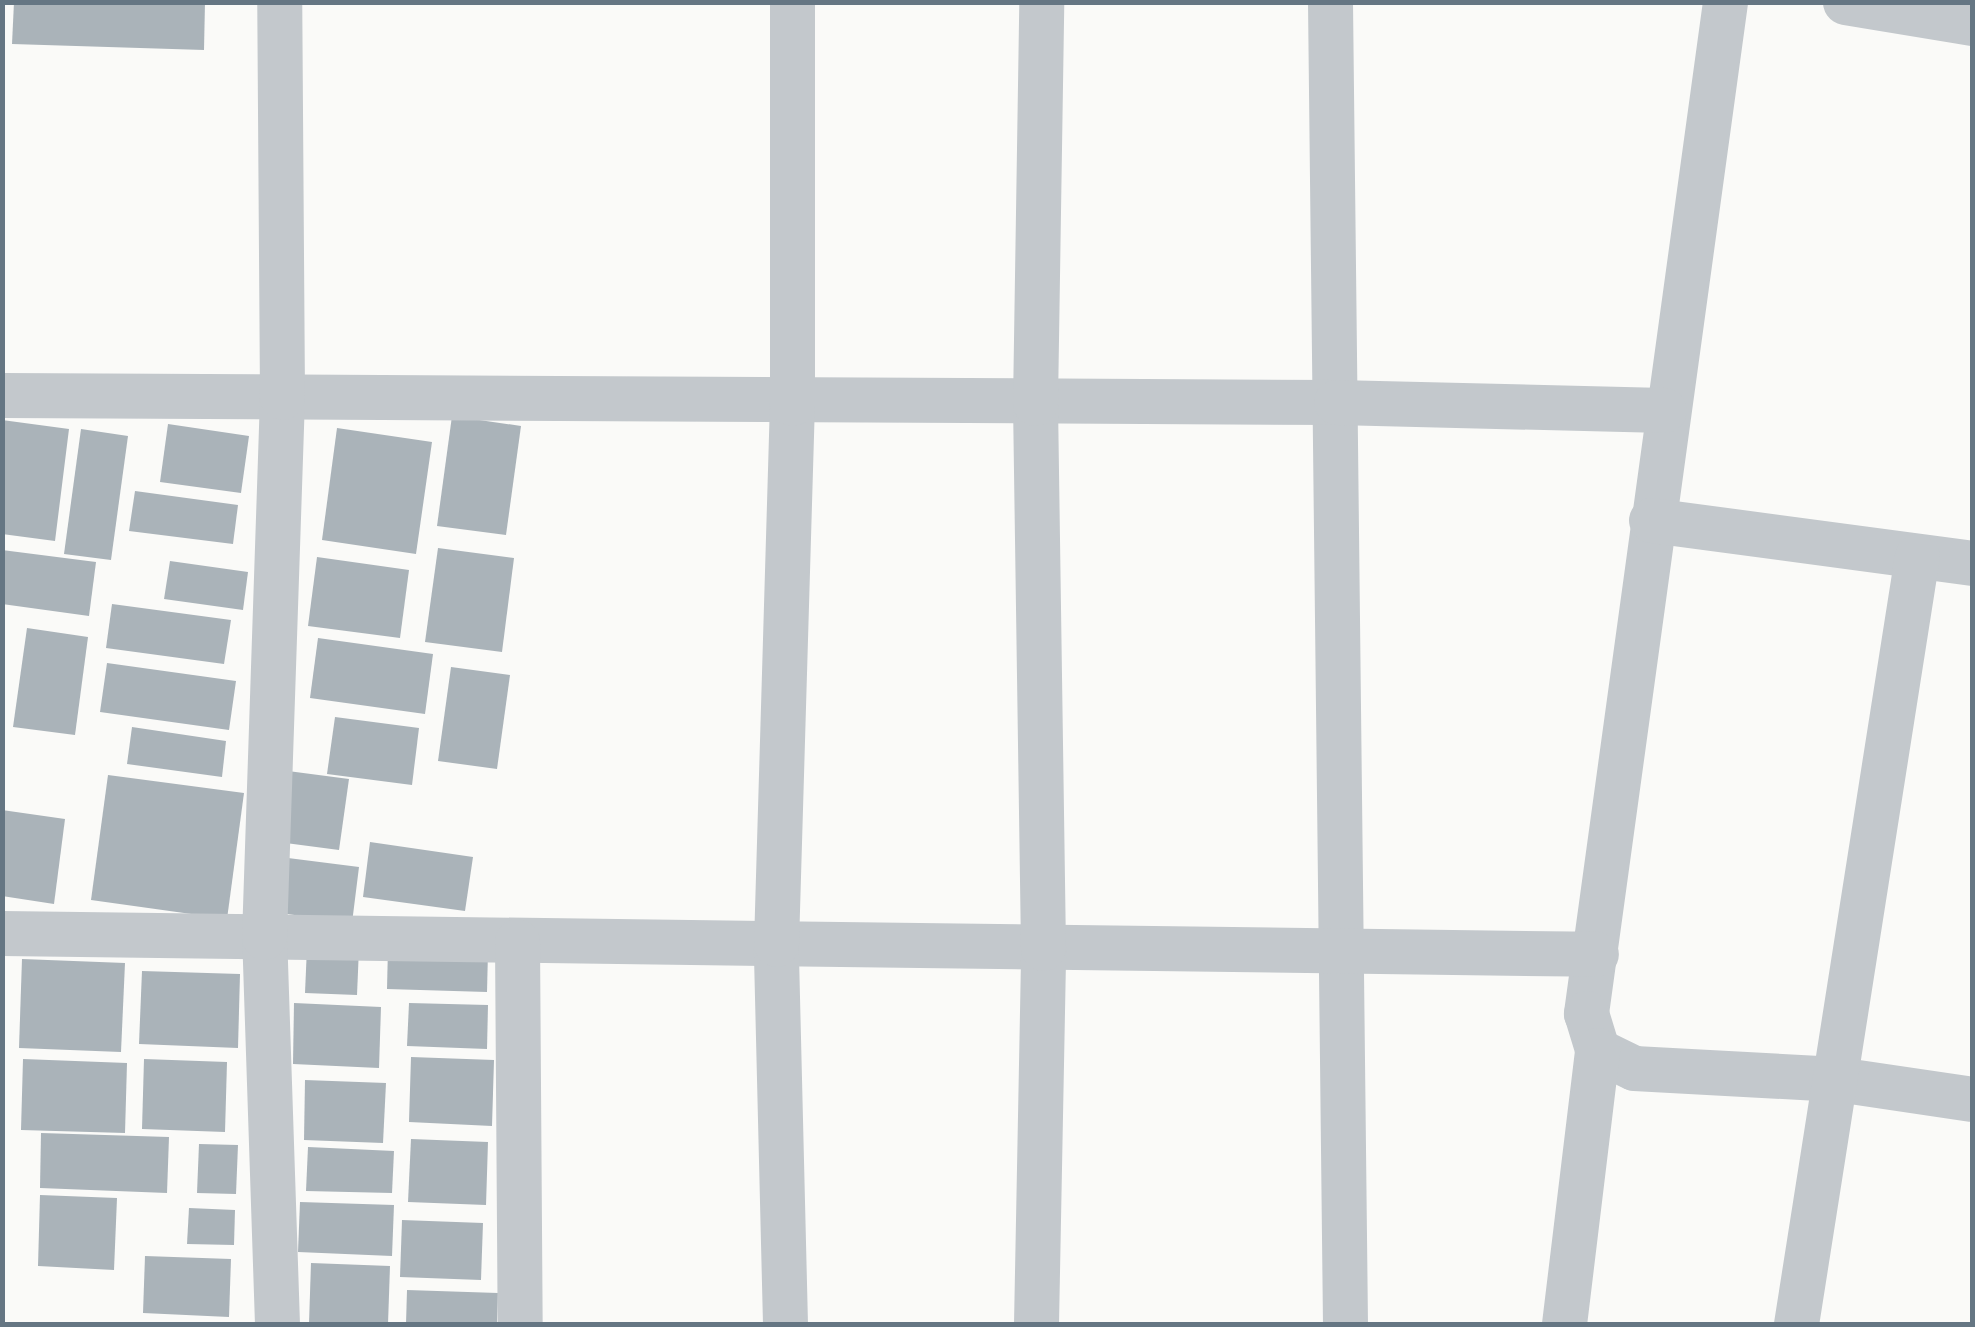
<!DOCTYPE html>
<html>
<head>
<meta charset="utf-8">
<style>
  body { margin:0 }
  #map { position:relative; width:1975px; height:1327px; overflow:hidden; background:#fafaf8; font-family:Quicksand,sans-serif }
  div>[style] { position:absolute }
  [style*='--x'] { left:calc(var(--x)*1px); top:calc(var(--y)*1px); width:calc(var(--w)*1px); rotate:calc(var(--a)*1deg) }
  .building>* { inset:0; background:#aab3b9 }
  .street>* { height:45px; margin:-22.5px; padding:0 22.5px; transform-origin:22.5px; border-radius:22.5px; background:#c3c8cc }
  span { translate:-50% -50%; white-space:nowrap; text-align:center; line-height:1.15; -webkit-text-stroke:10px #fff; paint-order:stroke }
  .frame { position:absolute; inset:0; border:5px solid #657683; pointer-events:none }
</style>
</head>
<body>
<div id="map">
  <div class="building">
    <i style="clip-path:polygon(14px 2px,205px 2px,204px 50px,12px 44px)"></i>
    <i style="clip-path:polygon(452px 416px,521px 426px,506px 535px,437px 526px)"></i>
    <i style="clip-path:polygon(2px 420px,69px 429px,55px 541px,2px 534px)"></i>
    <i style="clip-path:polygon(168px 424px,249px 436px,241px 493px,160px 482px)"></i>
    <i style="clip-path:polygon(337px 428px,432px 442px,416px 554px,322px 540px)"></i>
    <i style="clip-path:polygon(81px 429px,128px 436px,111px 560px,64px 554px)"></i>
    <i style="clip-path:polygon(135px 491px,238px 505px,233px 544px,129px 531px)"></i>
    <i style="clip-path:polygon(438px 548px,514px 558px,502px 652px,425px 642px)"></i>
    <i style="clip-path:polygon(2px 550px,96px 562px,89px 616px,2px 604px)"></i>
    <i style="clip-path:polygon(317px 557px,409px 570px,400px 638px,308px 626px)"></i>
    <i style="clip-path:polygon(170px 561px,248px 572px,243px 610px,164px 599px)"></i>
    <i style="clip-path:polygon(112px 604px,231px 620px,224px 664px,106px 648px)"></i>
    <i style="clip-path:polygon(27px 628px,88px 637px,75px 735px,13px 727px)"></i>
    <i style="clip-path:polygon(318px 638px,433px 654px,425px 714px,310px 698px)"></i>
    <i style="clip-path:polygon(107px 663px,236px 681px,229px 730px,100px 712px)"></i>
    <i style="clip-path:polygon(451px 667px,510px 675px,497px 769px,438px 761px)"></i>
    <i style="clip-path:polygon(335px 717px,419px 728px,412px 785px,327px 774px)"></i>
    <i style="clip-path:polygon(132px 727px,226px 741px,222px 777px,127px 764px)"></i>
    <i style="clip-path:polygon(288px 771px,349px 779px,339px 850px,278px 842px)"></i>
    <i style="clip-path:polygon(108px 775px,244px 793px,227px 919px,91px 900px)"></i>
    <i style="clip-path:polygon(2px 810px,65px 819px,54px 904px,2px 896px)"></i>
    <i style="clip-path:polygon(370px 842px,473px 857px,465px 911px,363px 897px)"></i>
    <i style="clip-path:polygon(288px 858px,359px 867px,352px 923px,280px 913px)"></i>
    <i style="clip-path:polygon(307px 947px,359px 948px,357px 995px,305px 993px)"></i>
    <i style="clip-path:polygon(388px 947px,488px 951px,487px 992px,387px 989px)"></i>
    <i style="clip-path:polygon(22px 959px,125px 963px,121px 1052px,19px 1048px)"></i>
    <i style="clip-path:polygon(142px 971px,240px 974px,238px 1048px,139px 1044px)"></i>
    <i style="clip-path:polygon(294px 1003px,381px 1007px,379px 1068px,293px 1064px)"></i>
    <i style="clip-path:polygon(409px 1003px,488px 1005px,487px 1049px,407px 1046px)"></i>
    <i style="clip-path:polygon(411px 1057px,494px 1060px,492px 1126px,409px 1122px)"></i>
    <i style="clip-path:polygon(23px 1059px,127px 1063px,125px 1133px,21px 1130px)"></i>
    <i style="clip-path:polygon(144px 1059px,227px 1062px,225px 1132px,142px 1129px)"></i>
    <i style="clip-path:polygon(305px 1080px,386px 1083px,383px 1143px,304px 1140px)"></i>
    <i style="clip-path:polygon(41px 1133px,169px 1137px,167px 1193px,40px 1188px)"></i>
    <i style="clip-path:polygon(411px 1139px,488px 1142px,486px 1205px,408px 1202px)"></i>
    <i style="clip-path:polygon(199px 1144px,238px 1145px,236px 1194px,197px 1193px)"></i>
    <i style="clip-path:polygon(308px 1147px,394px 1151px,392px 1193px,306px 1191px)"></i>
    <i style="clip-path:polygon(40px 1195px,117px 1198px,114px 1270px,38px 1266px)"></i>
    <i style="clip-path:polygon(300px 1202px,394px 1205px,392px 1256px,298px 1252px)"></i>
    <i style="clip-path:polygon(189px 1208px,235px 1210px,234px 1245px,187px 1244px)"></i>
    <i style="clip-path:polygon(402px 1220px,483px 1223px,481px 1280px,400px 1277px)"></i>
    <i style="clip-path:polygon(145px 1256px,231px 1259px,229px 1317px,143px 1313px)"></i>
    <i style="clip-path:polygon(311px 1263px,390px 1266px,388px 1324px,309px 1324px)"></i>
    <i style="clip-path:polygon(407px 1290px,498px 1293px,497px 1324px,406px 1324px)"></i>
  </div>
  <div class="street">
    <i style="--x:1330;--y:2;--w:1322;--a:89.35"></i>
    <i style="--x:1725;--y:2;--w:1021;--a:97.83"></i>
    <i style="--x:1586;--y:1013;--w:39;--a:73"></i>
    <i style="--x:1597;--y:1050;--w:41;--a:25.9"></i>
    <i style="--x:1634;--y:1068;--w:203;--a:3.1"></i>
    <i style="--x:1837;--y:1079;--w:136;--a:8.4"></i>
    <i style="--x:1845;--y:2;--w:129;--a:9.4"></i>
    <i style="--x:2;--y:395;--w:1334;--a:0.3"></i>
    <i style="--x:1336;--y:402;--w:328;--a:1.4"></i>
    <i style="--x:1651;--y:520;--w:324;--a:7.6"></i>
    <i style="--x:2;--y:933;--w:1594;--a:0.75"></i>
    <i style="--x:517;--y:941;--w:383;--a:89.6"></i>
    <i style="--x:277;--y:1324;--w:387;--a:-91.9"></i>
    <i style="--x:264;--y:937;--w:540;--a:-88.09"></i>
    <i style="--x:282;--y:397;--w:395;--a:-90.4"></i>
    <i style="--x:785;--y:1324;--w:380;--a:-91.4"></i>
    <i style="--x:776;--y:944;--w:541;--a:-88.31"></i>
    <i style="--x:792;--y:403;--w:401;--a:-90"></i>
    <i style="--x:1036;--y:1324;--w:376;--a:-88.9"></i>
    <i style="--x:1043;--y:948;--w:545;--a:-90.84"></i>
    <i style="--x:1035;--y:403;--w:401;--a:-89.1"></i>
    <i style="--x:1564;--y:1324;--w:276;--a:-83.1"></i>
    <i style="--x:1796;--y:1324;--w:777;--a:-81.05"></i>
  </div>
  <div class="frame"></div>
</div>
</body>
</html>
